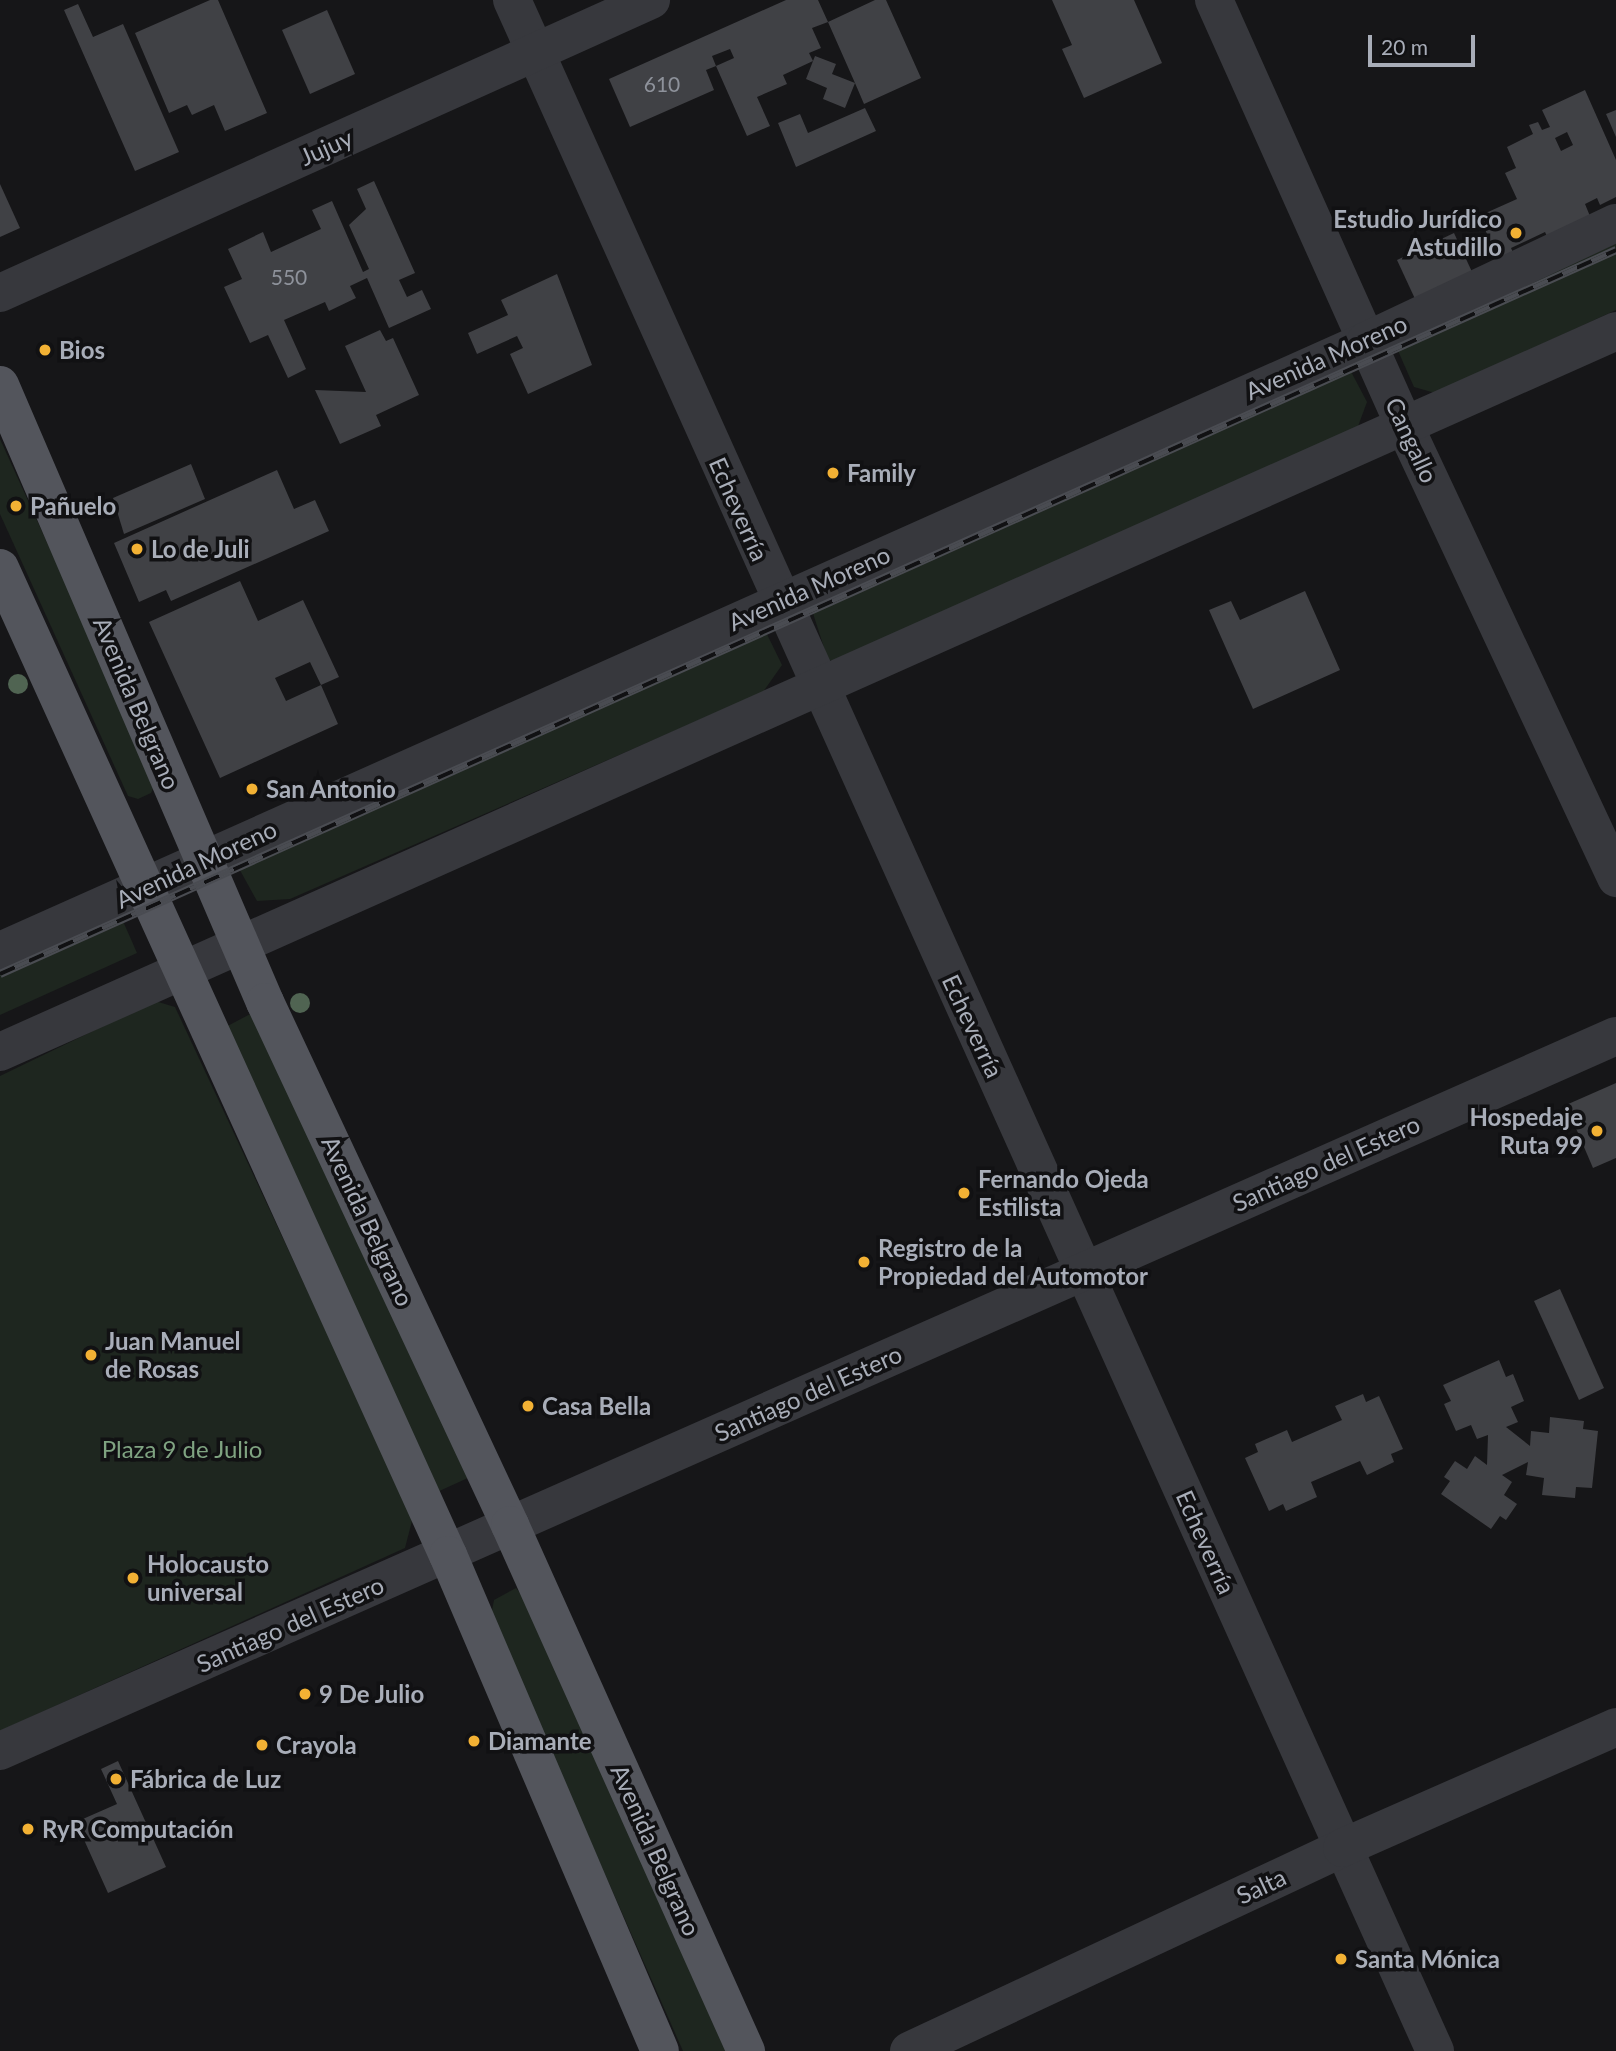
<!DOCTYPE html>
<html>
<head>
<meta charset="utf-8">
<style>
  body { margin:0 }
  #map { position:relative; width:1616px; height:2051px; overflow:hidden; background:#161618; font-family:Lato,sans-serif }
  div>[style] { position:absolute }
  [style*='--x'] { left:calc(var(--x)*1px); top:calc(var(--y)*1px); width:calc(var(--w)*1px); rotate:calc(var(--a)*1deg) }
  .green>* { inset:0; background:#1e261f }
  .building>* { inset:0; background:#404145 }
  .minor>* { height:38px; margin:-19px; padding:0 19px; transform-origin:19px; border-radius:19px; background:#37383d }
  .major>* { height:38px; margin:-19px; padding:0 19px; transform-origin:19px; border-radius:19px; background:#53555c }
  .rail>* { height:8px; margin-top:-4px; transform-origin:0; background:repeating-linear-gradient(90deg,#111113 0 16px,#4a4c52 0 32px); box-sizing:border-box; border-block:2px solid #4a4c52 }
  .trees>* { width:20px; height:20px; margin:-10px; border-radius:50%; background:#506452 }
  .dots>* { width:19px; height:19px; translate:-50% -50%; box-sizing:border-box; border:4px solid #111113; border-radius:50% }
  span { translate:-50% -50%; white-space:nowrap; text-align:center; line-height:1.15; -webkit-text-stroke:7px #111113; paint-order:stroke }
  .number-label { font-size:21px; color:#8e929b }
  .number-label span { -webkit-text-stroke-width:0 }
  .street-label { font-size:24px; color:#a8adb8 }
  .poi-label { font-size:24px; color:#a8adb8; font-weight:700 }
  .right { translate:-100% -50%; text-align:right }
  .left { translate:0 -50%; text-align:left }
  .park-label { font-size:24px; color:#7fa381 }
  .scale { position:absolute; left:1368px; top:35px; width:107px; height:32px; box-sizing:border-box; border:4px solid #a8adb8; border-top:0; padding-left:9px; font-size:21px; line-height:24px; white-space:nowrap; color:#a8adb8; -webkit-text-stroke:5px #111113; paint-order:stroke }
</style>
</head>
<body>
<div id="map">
  <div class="green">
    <i style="clip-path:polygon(1616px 241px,1616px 310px,1435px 393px,1414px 387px,1395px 344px)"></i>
    <i style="clip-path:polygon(1347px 364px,1367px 402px,1357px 429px,837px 661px,828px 660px,810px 604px)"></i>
    <i style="clip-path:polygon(0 439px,156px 782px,151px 793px,138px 799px,128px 796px,0 514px)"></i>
    <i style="clip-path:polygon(760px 620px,782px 665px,763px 692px,290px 899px,257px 901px,231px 854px)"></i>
    <i style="clip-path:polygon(119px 912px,137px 953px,0 1015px,0 963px)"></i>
    <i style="clip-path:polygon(155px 1001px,175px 1007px,413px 1517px,405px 1548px,0 1731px,0 1076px)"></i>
    <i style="clip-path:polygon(256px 1011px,470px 1477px,435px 1493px,218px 1031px)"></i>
    <i style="clip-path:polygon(516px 1588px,526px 1600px,728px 2051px,683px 2051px,491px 1616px,494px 1600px)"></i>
  </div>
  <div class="building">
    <i style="clip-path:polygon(210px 0,218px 0,267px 113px,225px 131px,214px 105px,192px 115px,187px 105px,169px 113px,135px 33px)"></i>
    <i style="clip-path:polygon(evenodd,786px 0,818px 0,828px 22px,812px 28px,821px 48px,809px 53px,813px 61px,815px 56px,836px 64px,832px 74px,855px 83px,828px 22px,875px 0,886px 0,921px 78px,864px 104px,855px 83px,845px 108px,823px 99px,827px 88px,806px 79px,813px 61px,783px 75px,787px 84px,757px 97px,770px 126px,747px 136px,716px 66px,706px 70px,714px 90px,630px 127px,609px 79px,786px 0,730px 49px,734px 58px,716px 66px,712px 56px,730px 49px)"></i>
    <i style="clip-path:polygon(1052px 0,1134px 0,1162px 63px,1084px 98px,1062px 49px,1072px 45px)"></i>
    <i style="clip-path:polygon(78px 4px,93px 37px,123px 24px,179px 152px,135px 171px,64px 10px)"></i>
    <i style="clip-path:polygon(327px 10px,355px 74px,310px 94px,282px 30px)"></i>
    <i style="clip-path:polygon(evenodd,1585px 90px,1616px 160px,1616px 197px,1600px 205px,1597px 198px,1585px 204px,1592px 221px,1549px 241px,1545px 232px,1511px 248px,1515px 257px,1500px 263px,1479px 216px,1517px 199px,1505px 173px,1516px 168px,1507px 147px,1533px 134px,1529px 125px,1538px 122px,1542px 130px,1550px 127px,1542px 110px,1585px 90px,1567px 132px,1573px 145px,1561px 151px,1555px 138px,1567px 132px)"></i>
    <i style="clip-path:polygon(865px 108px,876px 131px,796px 167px,778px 123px,800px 114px,808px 133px)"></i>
    <i style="clip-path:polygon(1616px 110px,1616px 137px,1606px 114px)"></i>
    <i style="clip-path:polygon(374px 181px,415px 273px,399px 280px,407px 297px,422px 290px,431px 309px,389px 328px,367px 278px,350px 286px,356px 298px,329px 311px,325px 302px,284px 320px,306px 369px,288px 378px,268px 335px,250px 343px,224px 287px,242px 279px,228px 249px,263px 232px,271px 252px,321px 229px,312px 210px,332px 201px,363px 272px,369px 269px,349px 225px,366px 209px,357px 189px)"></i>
    <i style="clip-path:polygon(0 184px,20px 228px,0 237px)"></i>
    <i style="clip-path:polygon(1454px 233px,1473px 274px,1416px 301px,1397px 260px)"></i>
    <i style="clip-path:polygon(557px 274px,592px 365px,528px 394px,510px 354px,523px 348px,517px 336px,477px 354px,468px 333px,508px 315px,501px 300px)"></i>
    <i style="clip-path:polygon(380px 330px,386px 341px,393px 338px,419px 395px,376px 415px,381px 426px,340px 444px,315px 390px,366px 392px,345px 346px)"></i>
    <i style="clip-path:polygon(191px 464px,205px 499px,124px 534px,113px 498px)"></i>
    <i style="clip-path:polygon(277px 470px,294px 509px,315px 500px,329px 531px,171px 601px,166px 590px,139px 602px,114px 543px)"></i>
    <i style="clip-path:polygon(evenodd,240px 581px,258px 621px,303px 600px,339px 677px,321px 685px,338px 724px,220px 778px,149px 622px,240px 581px,310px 662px,321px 685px,286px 701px,275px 678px,310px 662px)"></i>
    <i style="clip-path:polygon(1305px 591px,1340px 670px,1253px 709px,1209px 610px,1231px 601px,1240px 620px)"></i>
    <i style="clip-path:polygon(1616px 1083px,1616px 1158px,1593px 1168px,1566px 1105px)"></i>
    <i style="clip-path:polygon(1560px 1289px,1604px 1388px,1579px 1400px,1534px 1301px)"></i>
    <i style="clip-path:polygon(1499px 1360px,1506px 1377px,1513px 1374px,1524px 1401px,1511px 1407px,1518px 1422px,1506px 1427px,1530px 1446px,1531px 1431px,1549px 1433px,1550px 1417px,1584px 1421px,1583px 1429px,1598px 1431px,1592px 1488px,1576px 1487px,1575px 1498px,1542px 1495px,1544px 1478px,1526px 1475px,1528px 1462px,1502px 1475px,1512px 1482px,1504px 1495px,1517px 1504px,1506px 1520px,1500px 1516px,1491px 1529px,1441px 1494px,1450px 1481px,1444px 1477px,1455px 1461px,1467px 1469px,1475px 1456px,1487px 1465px,1488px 1435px,1477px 1439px,1471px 1425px,1456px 1431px,1444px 1404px,1451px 1401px,1443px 1385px)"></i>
    <i style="clip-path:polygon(1363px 1394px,1366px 1402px,1379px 1396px,1403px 1449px,1391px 1454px,1394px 1462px,1367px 1475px,1360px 1461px,1311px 1482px,1317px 1497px,1286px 1511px,1283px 1504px,1269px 1511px,1245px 1458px,1258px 1452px,1255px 1444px,1287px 1430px,1292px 1442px,1342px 1420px,1335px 1406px)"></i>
    <i style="clip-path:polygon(118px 1761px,166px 1867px,108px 1893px,76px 1822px,117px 1804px,101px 1769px)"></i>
  </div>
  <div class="minor">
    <i style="--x:512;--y:0;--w:2249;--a:65.77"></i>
    <i style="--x:1214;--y:0;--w:470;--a:65.9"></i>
    <i style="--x:1406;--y:429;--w:496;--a:64.9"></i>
    <i style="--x:0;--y:293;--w:714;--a:-24.23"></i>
    <i style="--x:0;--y:951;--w:1496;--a:-24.06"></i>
    <i style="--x:1366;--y:341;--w:276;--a:-25.3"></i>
    <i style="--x:0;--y:1052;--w:1770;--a:-24.04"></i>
    <i style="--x:0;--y:1751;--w:1767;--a:-23.87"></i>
    <i style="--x:909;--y:2051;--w:478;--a:-25.1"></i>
    <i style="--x:1342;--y:1848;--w:300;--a:-23.8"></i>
  </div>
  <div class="major">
    <i style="--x:0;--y:385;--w:672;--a:66.76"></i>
    <i style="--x:265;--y:1002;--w:578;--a:64.9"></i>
    <i style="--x:510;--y:1525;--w:577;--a:65.84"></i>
    <i style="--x:0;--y:568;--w:1084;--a:65.59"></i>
    <i style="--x:448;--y:1555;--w:539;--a:66.86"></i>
  </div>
  <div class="rail">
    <i style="--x:0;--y:974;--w:1771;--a:-24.13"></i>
  </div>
  <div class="trees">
    <i style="left:18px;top:684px"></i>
    <i style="left:300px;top:1003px"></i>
  </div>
  <div class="dots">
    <i style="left:1516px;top:233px;background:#f2b134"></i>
    <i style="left:45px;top:350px;background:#f2b134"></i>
    <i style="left:833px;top:473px;background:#f2b134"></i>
    <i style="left:16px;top:506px;background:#f2b134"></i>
    <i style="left:137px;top:549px;background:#f2b134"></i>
    <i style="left:252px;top:789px;background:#f2b134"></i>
    <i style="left:1597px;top:1131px;background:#f2b134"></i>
    <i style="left:964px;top:1193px;background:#f2b134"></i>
    <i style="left:864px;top:1262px;background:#f2b134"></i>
    <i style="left:91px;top:1355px;background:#f2b134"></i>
    <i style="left:528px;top:1406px;background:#f2b134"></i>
    <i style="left:133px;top:1578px;background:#f2b134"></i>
    <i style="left:305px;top:1694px;background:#f2b134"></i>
    <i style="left:474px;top:1741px;background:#f2b134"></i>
    <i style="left:262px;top:1745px;background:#f2b134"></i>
    <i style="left:116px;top:1779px;background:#f2b134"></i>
    <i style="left:28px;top:1829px;background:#f2b134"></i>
    <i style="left:1341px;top:1959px;background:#f2b134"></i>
  </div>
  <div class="number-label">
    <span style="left:662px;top:84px">610</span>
    <span style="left:289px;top:277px">550</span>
  </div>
  <div class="street-label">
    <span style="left:326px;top:147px;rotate:-24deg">Jujuy</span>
    <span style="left:1326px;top:357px;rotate:-24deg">Avenida Moreno</span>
    <span style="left:1412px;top:440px;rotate:65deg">Cangallo</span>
    <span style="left:739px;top:509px;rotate:66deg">Echeverría</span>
    <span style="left:809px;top:588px;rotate:-24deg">Avenida Moreno</span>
    <span style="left:137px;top:703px;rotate:67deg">Avenida Belgrano</span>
    <span style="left:196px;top:864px;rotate:-25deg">Avenida Moreno</span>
    <span style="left:973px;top:1026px;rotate:65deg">Echeverría</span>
    <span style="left:1326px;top:1163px;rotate:-24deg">Santiago del Estero</span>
    <span style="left:368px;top:1221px;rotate:65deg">Avenida Belgrano</span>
    <span style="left:808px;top:1393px;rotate:-24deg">Santiago del Estero</span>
    <span style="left:1206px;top:1542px;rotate:66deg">Echeverría</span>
    <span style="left:290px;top:1624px;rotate:-24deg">Santiago del Estero</span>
    <span style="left:656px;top:1850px;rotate:66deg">Avenida Belgrano</span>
    <span style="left:1261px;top:1886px;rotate:-25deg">Salta</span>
  </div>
  <div class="poi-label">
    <span class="right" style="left:1502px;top:233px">Estudio Jurídico<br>Astudillo</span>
    <span class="left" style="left:59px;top:350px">Bios</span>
    <span class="left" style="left:847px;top:473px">Family</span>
    <span class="left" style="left:30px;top:506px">Pañuelo</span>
    <span class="left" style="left:151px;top:549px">Lo de Juli</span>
    <span class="left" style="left:266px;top:789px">San Antonio</span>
    <span class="right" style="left:1583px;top:1131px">Hospedaje<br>Ruta 99</span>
    <span class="left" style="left:978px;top:1193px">Fernando Ojeda<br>Estilista</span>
    <span class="left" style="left:878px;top:1262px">Registro de la<br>Propiedad del Automotor</span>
    <span class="left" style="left:105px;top:1355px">Juan Manuel<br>de Rosas</span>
    <span class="left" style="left:542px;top:1406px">Casa Bella</span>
    <span class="left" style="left:147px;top:1578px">Holocausto<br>universal</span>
    <span class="left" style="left:319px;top:1694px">9 De Julio</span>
    <span class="left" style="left:488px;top:1741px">Diamante</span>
    <span class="left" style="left:276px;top:1745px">Crayola</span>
    <span class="left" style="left:130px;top:1779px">Fábrica de Luz</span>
    <span class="left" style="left:42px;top:1829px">RyR Computación</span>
    <span class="left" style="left:1355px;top:1959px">Santa Mónica</span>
  </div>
  <div class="park-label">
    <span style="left:182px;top:1449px">Plaza 9 de Julio</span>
  </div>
  <div class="scale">20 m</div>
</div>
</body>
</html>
